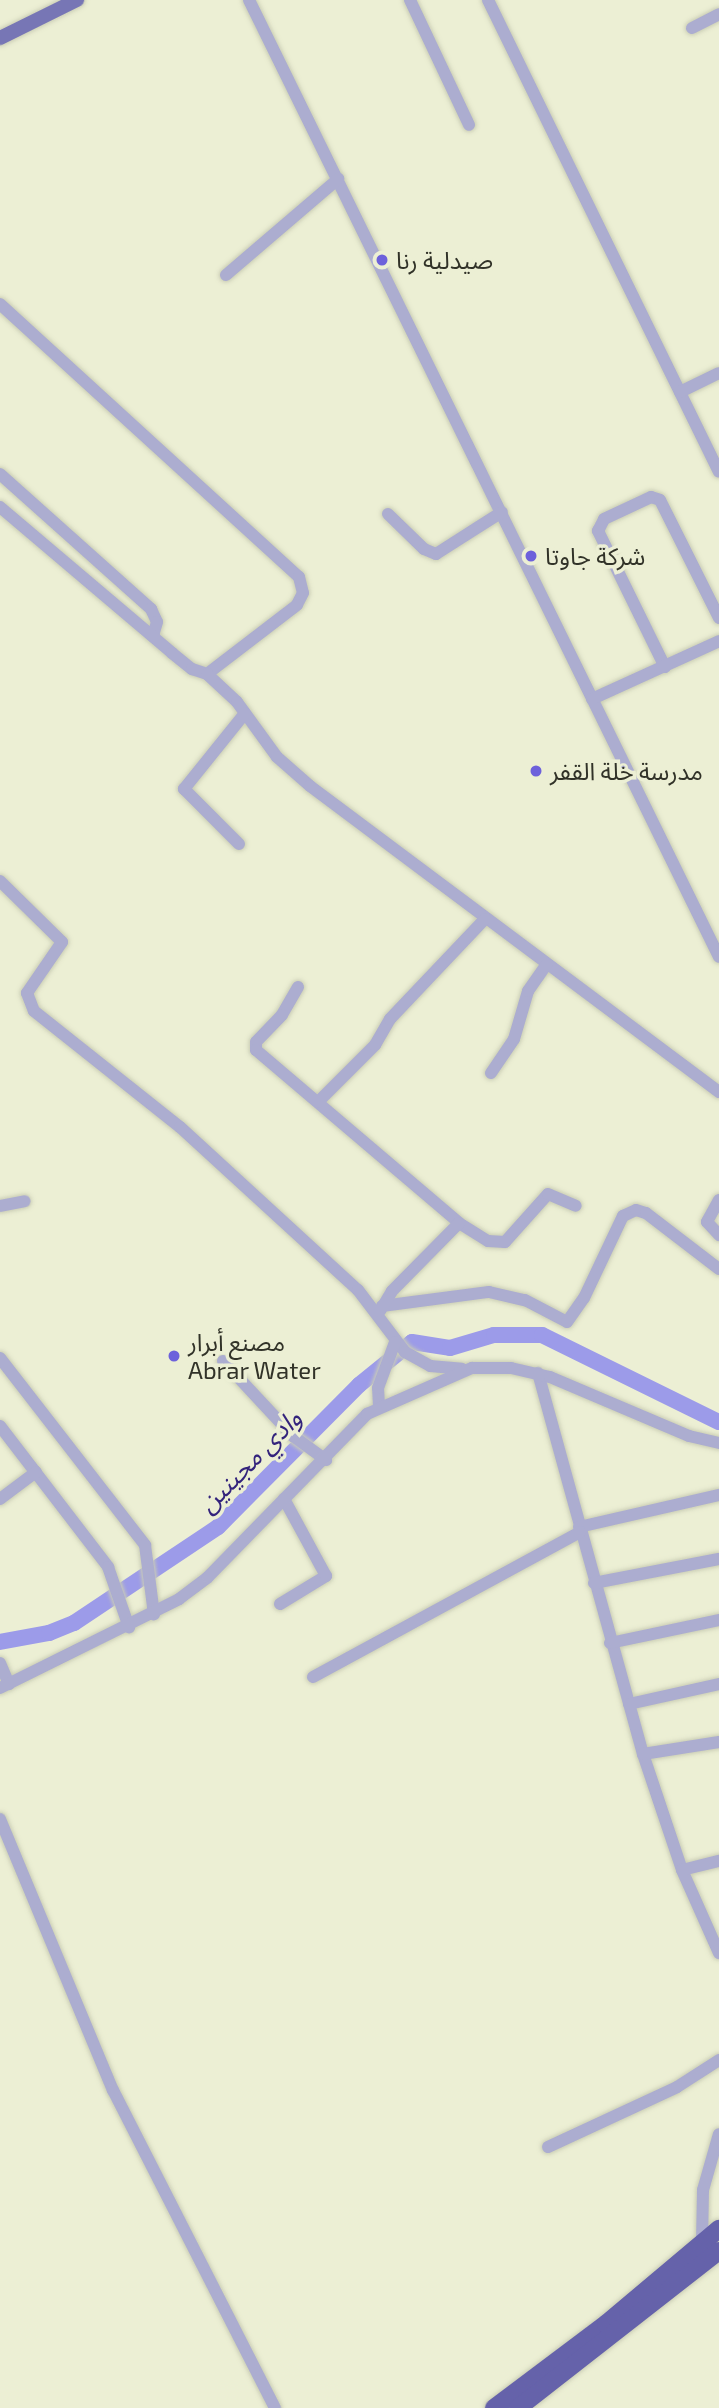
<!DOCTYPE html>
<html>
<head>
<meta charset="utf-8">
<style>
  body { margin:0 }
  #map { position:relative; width:719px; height:2408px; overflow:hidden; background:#ecefd4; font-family:"Exo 2","Noto Sans Arabic",sans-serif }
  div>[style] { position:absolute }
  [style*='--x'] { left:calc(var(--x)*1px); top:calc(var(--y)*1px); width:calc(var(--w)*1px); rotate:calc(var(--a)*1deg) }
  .river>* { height:16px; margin:-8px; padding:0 8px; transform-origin:8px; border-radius:8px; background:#9c9be9 }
  .roads { filter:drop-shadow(0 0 2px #cacdb5) drop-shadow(0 0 2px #cacdb5) }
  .minor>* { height:12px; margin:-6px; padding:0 6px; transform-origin:6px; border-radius:6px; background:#acadd0 }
  .major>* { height:14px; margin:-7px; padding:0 7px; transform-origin:7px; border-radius:7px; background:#7776b5 }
  .highway>* { height:18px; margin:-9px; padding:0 9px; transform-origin:9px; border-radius:9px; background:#6562aa }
  .dots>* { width:19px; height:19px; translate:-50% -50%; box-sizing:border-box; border:4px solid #ecefd4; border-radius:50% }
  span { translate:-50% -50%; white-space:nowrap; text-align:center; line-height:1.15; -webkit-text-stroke:7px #ecefd4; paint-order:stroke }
  .poi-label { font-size:24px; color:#313228 }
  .left { translate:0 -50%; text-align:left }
  .water-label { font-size:26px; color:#33237c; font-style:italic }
</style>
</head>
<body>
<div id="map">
  <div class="river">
    <i style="--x:0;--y:1642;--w:50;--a:-10.4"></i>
    <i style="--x:49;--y:1633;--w:27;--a:-22"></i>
    <i style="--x:74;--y:1623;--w:173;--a:-33.7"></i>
    <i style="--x:218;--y:1527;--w:200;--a:-45.2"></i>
    <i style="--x:359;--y:1385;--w:68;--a:-39.1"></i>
    <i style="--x:412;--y:1342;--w:38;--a:9"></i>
    <i style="--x:450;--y:1348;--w:46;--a:-16.5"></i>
    <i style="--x:494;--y:1335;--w:48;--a:0"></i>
    <i style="--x:542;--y:1335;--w:197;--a:26.2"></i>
  </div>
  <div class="roads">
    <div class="minor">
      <i style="--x:249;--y:0;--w:1066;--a:63.84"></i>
      <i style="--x:410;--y:0;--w:138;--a:64.7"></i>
      <i style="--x:488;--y:0;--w:525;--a:63.92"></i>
      <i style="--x:692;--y:28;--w:30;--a:-27"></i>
      <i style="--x:226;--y:275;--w:148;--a:-40.6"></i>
      <i style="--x:0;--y:304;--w:405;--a:42.4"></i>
      <i style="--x:299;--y:577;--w:16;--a:76"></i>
      <i style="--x:303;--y:593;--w:13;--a:117"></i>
      <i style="--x:297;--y:605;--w:113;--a:142.5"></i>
      <i style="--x:680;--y:392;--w:43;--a:-26"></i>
      <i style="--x:0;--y:474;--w:203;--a:41.8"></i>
      <i style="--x:151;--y:609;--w:14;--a:65"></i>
      <i style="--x:157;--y:622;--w:15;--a:106"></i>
      <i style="--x:0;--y:507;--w:226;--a:40.3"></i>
      <i style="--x:172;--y:653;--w:26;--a:39"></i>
      <i style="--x:192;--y:669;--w:16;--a:18"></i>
      <i style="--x:207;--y:674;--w:41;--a:43"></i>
      <i style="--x:237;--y:702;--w:68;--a:54"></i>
      <i style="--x:277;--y:757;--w:44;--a:41.3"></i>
      <i style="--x:310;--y:786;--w:511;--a:36.8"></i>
      <i style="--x:388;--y:514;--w:50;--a:44.2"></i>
      <i style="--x:424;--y:549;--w:13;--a:23"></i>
      <i style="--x:436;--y:554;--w:78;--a:-32.5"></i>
      <i style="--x:665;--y:667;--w:152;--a:-116.2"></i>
      <i style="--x:598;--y:531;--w:13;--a:-63"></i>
      <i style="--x:604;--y:519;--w:52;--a:-25.1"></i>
      <i style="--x:651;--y:497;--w:9;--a:18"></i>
      <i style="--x:660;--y:500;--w:132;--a:63.4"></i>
      <i style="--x:592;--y:699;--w:140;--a:-24.5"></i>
      <i style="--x:239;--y:844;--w:78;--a:-135"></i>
      <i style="--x:184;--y:789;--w:97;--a:-51.2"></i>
      <i style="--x:0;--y:881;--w:87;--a:44.5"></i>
      <i style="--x:62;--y:942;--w:62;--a:124.5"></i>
      <i style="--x:27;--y:993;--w:19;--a:69"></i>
      <i style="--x:34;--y:1011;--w:186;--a:38.5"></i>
      <i style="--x:180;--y:1127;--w:241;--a:42.5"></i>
      <i style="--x:358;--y:1290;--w:78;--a:52.8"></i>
      <i style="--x:405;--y:1352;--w:29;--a:29"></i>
      <i style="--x:430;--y:1366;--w:32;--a:5"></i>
      <i style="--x:298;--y:987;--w:32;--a:120"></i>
      <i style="--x:282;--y:1015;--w:37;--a:134"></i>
      <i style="--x:256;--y:1042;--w:8;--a:90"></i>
      <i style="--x:256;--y:1050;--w:267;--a:40.4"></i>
      <i style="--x:459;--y:1223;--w:34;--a:32"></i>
      <i style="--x:488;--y:1241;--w:17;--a:3"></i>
      <i style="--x:505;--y:1242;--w:64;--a:-48.1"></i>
      <i style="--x:548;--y:1194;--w:30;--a:23"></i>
      <i style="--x:491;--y:1073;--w:41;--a:-55.9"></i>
      <i style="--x:514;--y:1039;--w:50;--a:-73.7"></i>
      <i style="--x:528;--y:991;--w:32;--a:-55"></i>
      <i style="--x:318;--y:1102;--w:81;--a:-45"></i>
      <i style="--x:375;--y:1045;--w:30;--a:-60"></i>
      <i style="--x:390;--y:1019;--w:138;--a:-46.5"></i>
      <i style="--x:719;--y:1200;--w:25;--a:119"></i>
      <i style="--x:707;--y:1222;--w:18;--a:47"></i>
      <i style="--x:0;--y:1206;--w:25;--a:-11"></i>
      <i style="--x:382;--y:1306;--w:108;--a:-7.5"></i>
      <i style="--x:489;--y:1292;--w:37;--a:13"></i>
      <i style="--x:525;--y:1300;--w:47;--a:27.6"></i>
      <i style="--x:567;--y:1322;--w:29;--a:-55"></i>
      <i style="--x:584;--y:1298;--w:91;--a:-64.6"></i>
      <i style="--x:623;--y:1216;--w:14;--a:-25"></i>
      <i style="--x:636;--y:1210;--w:10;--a:17"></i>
      <i style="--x:646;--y:1213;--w:92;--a:37.5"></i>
      <i style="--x:380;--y:1311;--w:23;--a:-59"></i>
      <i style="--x:392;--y:1291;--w:95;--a:-45.4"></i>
      <i style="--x:0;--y:1358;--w:237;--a:52.2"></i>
      <i style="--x:145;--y:1545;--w:70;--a:82.6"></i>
      <i style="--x:223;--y:1361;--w:103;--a:47"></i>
      <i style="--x:293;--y:1436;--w:41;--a:36"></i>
      <i style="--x:538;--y:1373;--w:395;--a:74.6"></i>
      <i style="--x:643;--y:1754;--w:122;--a:71.4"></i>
      <i style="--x:682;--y:1870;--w:91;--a:66"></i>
      <i style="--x:379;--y:1406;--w:18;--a:-93"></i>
      <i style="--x:378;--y:1388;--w:49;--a:-69.7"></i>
      <i style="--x:0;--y:1426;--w:178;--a:52.5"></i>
      <i style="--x:108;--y:1567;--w:64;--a:70.7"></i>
      <i style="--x:0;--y:1499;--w:45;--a:-36.9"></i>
      <i style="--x:579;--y:1527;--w:144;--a:-12.9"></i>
      <i style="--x:594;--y:1583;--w:127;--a:-10.9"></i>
      <i style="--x:280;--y:1604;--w:54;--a:-31.3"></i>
      <i style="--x:326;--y:1576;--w:88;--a:-118.6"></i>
      <i style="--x:610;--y:1643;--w:111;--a:-11.9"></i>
      <i style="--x:0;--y:1663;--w:23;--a:67"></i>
      <i style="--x:313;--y:1677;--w:304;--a:-28.5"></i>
      <i style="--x:0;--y:1688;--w:200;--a:-26.4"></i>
      <i style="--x:179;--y:1599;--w:36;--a:-37"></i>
      <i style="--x:208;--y:1577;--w:228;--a:-45.7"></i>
      <i style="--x:367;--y:1414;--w:115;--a:-23.7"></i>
      <i style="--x:472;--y:1368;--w:39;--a:0"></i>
      <i style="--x:511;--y:1368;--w:40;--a:13"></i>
      <i style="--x:550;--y:1377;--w:151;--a:23"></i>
      <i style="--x:689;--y:1436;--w:31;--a:13"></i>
      <i style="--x:629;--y:1704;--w:92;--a:-12.5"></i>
      <i style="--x:643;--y:1754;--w:77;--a:-9"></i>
      <i style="--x:0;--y:1819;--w:294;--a:67.4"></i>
      <i style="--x:113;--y:2090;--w:357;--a:63"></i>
      <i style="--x:682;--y:1870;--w:38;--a:-14"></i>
      <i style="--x:548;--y:2147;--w:142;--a:-24.9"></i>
      <i style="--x:677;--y:2087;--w:50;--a:-32.7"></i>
      <i style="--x:702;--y:2242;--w:52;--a:-88.9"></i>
      <i style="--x:703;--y:2190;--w:58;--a:-74.1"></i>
    </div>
    <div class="major">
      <i style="--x:0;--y:38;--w:86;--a:-26.3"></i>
    </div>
    <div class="highway">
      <i style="--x:494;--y:2408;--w:140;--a:-36.9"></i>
      <i style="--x:606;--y:2324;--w:148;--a:-40.1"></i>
      <i style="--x:518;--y:2408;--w:255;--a:-38"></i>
    </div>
  </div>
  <div class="dots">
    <i style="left:382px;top:260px;background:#6d61db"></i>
    <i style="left:531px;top:556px;background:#6d61db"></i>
    <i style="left:536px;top:771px;background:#6d61db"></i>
    <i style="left:174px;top:1356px;background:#6d61db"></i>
  </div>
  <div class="poi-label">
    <span class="left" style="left:396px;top:260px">صيدلية رنا</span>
    <span class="left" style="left:545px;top:556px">شركة جاوتا</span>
    <span class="left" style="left:550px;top:771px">مدرسة خلة القفر</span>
    <span class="left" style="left:188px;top:1356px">مصنع أبرار<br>Abrar Water</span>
  </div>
  <div class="water-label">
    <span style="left:249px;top:1460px;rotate:-45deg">وادي مجينين</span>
  </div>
</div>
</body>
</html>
